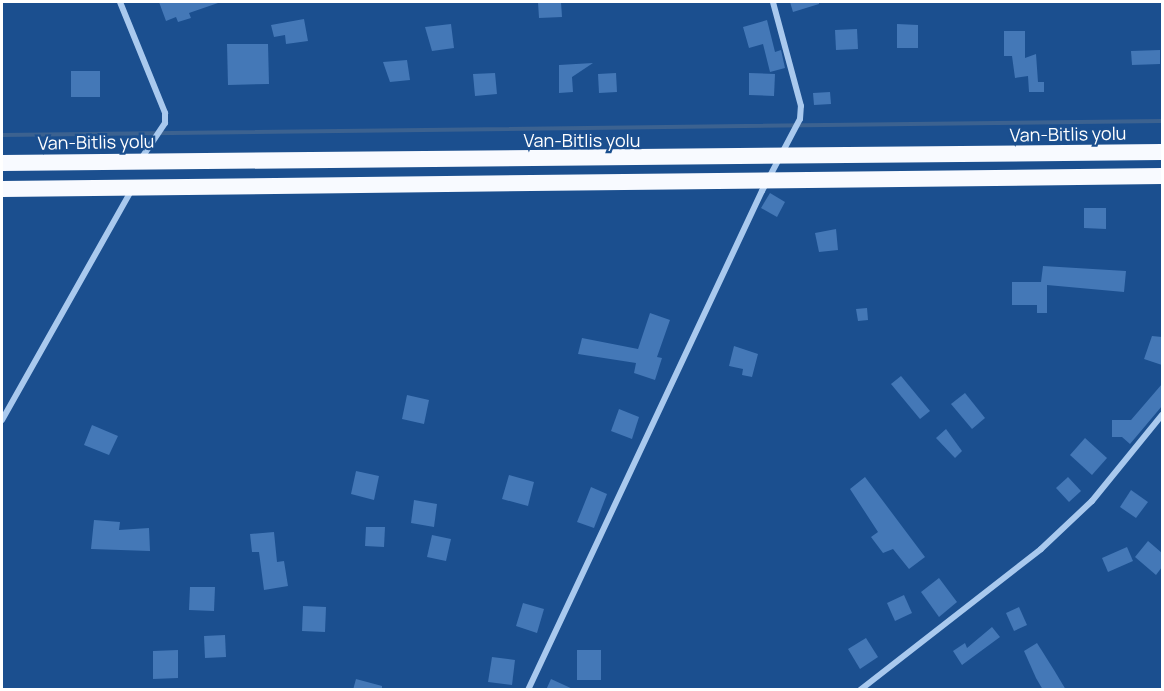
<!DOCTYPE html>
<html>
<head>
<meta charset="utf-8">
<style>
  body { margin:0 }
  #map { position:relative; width:1164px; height:691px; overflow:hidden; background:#1b4f8f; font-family:Manrope,sans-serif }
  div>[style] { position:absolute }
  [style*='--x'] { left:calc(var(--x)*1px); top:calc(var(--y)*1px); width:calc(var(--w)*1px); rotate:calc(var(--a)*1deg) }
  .stream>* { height:4px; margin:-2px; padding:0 2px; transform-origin:2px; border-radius:2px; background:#3c6290 }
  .building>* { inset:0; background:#4478b7 }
  .minor>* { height:6px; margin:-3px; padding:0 3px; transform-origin:3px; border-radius:3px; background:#a9c9ee }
  .trunk>* { height:16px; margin:-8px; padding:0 8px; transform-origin:8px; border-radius:8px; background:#f8faff }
  span { translate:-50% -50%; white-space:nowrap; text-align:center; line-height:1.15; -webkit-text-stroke:4.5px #1b4f8f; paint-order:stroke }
  .street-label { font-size:18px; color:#fff }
  .frame { position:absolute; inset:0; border:3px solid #fff; pointer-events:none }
</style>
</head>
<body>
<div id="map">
  <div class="stream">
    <i style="--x:2;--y:135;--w:1160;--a:-0.69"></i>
  </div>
  <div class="building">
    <i style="clip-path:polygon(159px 2px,218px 2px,218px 3px,189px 13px,191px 18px,178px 22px,176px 17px,166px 21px)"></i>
    <i style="clip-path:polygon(538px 2px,561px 2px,562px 17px,539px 18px)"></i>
    <i style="clip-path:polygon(790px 2px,819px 2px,819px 4px,793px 12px)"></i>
    <i style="clip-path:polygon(304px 19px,308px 41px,286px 44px,285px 35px,274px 37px,271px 25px)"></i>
    <i style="clip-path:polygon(767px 20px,775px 52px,781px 50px,785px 68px,770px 72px,763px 44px,749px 48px,743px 27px)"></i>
    <i style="clip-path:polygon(451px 24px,454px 48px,432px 51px,425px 27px)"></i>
    <i style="clip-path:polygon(897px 24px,918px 25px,918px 48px,897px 48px)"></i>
    <i style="clip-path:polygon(857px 29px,858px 49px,836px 50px,835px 30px)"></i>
    <i style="clip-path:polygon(1004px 31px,1025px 31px,1025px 58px,1036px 54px,1038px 82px,1044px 82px,1044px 92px,1029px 92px,1028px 76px,1015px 78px,1012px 56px,1004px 56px)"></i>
    <i style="clip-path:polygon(227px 44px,268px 44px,269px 84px,228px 85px)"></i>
    <i style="clip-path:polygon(1160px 50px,1160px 64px,1132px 65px,1131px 51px)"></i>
    <i style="clip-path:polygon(407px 60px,410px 80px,390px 82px,383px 62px)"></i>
    <i style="clip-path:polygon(593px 63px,572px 77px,573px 92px,559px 93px,559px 65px)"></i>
    <i style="clip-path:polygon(71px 71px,100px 71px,100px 97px,71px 97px)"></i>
    <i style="clip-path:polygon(495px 73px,497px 94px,475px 96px,473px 74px)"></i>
    <i style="clip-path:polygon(616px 73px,617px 92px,599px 93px,598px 74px)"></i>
    <i style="clip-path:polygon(749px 73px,775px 74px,774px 96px,749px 95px)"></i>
    <i style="clip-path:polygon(830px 92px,831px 104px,814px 105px,813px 93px)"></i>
    <i style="clip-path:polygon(770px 193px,785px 202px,777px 217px,761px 208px)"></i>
    <i style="clip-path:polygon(1084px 208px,1106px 208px,1106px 229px,1084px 228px)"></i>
    <i style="clip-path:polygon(836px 229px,838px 250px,819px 252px,815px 233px)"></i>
    <i style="clip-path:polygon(1043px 266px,1126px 271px,1124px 292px,1047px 285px,1047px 313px,1037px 313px,1037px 305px,1012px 305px,1012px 282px,1041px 282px)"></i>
    <i style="clip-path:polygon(867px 308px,868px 320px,858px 321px,856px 309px)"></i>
    <i style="clip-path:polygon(650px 313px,670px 320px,657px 357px,662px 358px,655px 380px,634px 373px,636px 363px,578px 354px,582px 338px,638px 349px)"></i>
    <i style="clip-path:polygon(1152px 336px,1162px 337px,1162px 365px,1144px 359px)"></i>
    <i style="clip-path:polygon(734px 346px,758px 354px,752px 377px,742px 375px,743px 369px,729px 366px)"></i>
    <i style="clip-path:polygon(901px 376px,930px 411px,920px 419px,891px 384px)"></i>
    <i style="clip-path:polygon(1162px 384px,1162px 406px,1130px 444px,1122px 437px,1112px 437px,1112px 420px,1131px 420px)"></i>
    <i style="clip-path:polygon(965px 393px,985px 418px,972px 429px,951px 404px)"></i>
    <i style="clip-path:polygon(407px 395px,429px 400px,424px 424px,402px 419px)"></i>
    <i style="clip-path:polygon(619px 409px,639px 417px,632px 439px,611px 431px)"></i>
    <i style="clip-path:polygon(92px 425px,118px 436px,109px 455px,84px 445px)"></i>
    <i style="clip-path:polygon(946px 429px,962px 451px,955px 458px,936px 438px)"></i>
    <i style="clip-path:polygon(1085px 438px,1107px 458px,1092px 475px,1070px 455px)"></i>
    <i style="clip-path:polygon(356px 471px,379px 476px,374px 500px,351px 494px)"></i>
    <i style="clip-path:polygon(509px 475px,534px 482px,528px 506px,502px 499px)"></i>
    <i style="clip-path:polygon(865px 477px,925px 557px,909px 569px,893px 549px,883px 553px,871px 537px,878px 532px,850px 489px)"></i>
    <i style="clip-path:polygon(1068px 477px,1081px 491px,1069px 502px,1056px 488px)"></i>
    <i style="clip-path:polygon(591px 487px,607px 494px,594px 528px,577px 522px)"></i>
    <i style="clip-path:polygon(1131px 490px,1148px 502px,1136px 518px,1120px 507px)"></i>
    <i style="clip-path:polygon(414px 500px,437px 504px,434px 527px,411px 523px)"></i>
    <i style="clip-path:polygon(94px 520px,120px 522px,119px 530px,149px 528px,150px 551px,91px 549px)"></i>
    <i style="clip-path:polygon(366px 527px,385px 527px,384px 547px,365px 546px)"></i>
    <i style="clip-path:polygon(274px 532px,277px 562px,284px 561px,288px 586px,264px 590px,259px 552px,252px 552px,250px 534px)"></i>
    <i style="clip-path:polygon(432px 535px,451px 539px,446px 561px,427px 557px)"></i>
    <i style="clip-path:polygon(1148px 541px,1162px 553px,1162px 567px,1156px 575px,1135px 557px)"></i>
    <i style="clip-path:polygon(1127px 547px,1133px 561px,1108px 572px,1102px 558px)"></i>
    <i style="clip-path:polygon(939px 578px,957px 602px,939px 617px,921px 592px)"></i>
    <i style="clip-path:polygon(190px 587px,215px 587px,214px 611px,189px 610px)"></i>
    <i style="clip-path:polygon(904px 595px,912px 613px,895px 621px,887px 603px)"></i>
    <i style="clip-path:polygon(523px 603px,544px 609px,537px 633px,516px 626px)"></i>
    <i style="clip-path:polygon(303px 606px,326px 607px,325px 632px,302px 631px)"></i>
    <i style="clip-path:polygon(1019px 607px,1027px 625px,1014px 631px,1006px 613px)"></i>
    <i style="clip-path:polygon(992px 627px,1000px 637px,962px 665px,953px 651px,965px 643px,967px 648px)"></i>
    <i style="clip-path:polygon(225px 635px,226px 657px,205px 658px,204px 636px)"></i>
    <i style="clip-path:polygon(866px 638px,878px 657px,860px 669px,848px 649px)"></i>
    <i style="clip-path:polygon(1037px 643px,1054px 670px,1066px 690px,1043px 690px,1036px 678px,1024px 651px)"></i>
    <i style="clip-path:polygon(178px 650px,178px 678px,153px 679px,153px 651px)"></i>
    <i style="clip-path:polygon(577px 650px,601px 650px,601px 680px,577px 680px)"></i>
    <i style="clip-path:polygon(492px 657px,515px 660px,512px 685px,488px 682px)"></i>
    <i style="clip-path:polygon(356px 679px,382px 686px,382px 690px,353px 690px)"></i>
    <i style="clip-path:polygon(551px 679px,575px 690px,546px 690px)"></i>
  </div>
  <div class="minor">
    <i style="--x:120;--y:2;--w:120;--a:67.9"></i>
    <i style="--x:165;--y:113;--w:10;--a:90"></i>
    <i style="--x:165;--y:123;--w:43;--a:123.7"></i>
    <i style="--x:2;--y:420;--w:263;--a:-60.6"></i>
    <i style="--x:528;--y:690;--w:551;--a:-64.88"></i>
    <i style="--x:762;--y:191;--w:81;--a:-62.2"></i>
    <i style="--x:800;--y:119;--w:13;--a:-86"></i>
    <i style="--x:801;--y:106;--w:108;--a:-105.1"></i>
    <i style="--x:860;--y:690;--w:229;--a:-37.9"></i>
    <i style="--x:1041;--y:549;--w:70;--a:-43.3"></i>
    <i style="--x:1092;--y:501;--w:111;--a:-50.9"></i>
  </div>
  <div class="trunk">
    <i style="--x:2;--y:163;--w:1160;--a:-0.54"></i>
    <i style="--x:2;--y:189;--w:1160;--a:-0.64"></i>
  </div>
  <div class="street-label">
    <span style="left:1068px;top:134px;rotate:-1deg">Van-Bitlis yolu</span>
    <span style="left:582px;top:140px">Van-Bitlis yolu</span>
    <span style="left:96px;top:142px;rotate:-1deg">Van-Bitlis yolu</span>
  </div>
  <div class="frame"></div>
</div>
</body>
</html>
